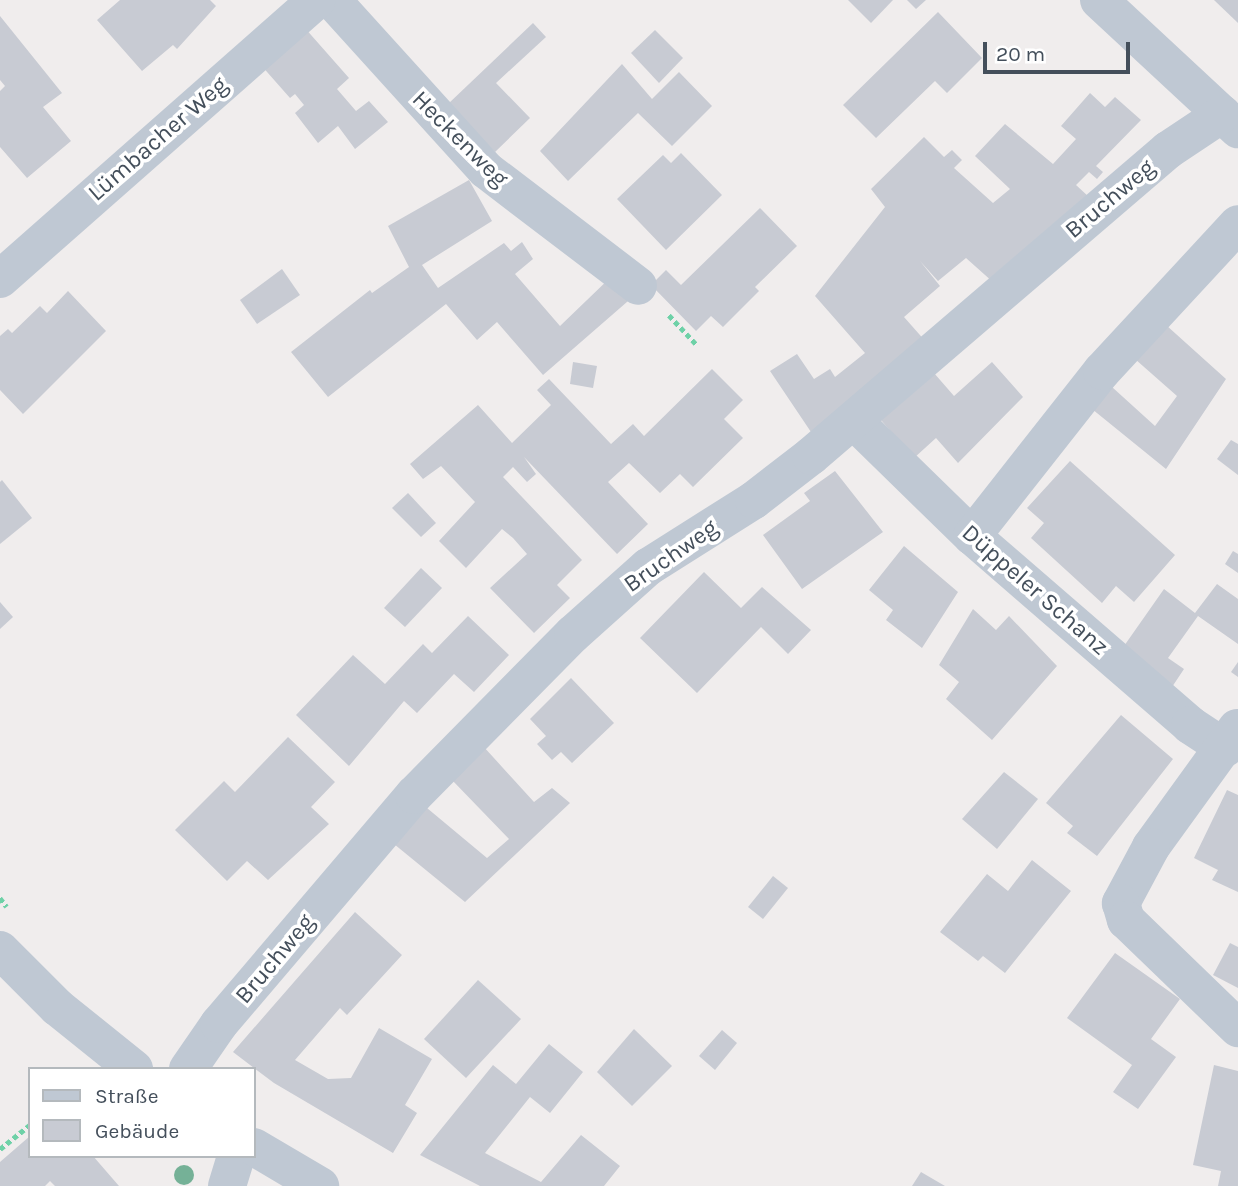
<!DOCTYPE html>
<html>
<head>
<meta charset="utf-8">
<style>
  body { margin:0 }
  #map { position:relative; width:1238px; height:1186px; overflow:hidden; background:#f0eded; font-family:Karla,sans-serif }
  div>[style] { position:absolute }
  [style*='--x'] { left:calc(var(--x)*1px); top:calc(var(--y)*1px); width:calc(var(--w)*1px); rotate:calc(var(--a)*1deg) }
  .building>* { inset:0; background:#c8cbd3 }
  .path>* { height:4.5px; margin-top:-2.25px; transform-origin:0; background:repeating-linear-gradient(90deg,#6ed1a7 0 5px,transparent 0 8.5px) }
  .minor>* { height:38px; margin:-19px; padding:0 19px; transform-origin:19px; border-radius:19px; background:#bfc8d3 }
  .tertiary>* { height:38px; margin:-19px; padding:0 19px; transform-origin:19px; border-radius:19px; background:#bfc8d3 }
  .trees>* { width:20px; height:20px; margin:-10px; border-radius:50%; background:#75b197 }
  span { translate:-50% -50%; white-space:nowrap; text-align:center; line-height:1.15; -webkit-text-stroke:7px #fff; paint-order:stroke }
  .street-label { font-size:24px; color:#444f5b }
  .legend { position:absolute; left:28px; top:1067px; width:228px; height:91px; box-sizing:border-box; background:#fff; border:2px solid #b4b9bd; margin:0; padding:9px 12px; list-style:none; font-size:21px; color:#444f5b }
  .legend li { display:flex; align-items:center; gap:14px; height:35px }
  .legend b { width:35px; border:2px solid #b4b9bd }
  .scale { position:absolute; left:983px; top:42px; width:147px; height:32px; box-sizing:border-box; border:4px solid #444f5b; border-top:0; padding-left:9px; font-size:21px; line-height:24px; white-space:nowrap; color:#444f5b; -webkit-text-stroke:5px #fff; paint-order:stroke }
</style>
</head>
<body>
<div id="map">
  <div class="building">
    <i style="clip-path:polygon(120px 0,210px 0,216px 6px,177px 49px,173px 45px,142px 71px,97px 20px)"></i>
    <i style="clip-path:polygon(848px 0,893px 0,871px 23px)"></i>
    <i style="clip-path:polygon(907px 0,926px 0,916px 9px)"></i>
    <i style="clip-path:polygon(1214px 0,1238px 0,1238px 23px)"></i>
    <i style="clip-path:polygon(938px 12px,982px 58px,947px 93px,935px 81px,876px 138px,843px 105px)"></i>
    <i style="clip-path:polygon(0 16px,62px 93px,43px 107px,71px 141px,27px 178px,0 147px,0 91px,5px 86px,0 80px)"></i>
    <i style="clip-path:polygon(533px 23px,546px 37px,496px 83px,530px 118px,495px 152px,448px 104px)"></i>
    <i style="clip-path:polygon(304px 27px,349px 78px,337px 89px,356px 111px,369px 101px,388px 122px,355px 149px,338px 126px,318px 143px,295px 113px,304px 105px,295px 94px,290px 98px,260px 64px)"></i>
    <i style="clip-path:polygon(655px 30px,683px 58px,659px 83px,631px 53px)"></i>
    <i style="clip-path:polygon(622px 64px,652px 99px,679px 72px,712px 106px,672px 146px,638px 113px,568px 181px,540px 151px)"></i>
    <i style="clip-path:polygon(1090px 93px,1105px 107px,1115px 97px,1141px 120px,1096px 166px,1103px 172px,1097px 179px,1089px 172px,1076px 185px,1089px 197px,994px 283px,966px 258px,938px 281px,920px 261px,940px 286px,904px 317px,927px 343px,811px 432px,770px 371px,797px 354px,814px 379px,830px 369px,835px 377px,865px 353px,815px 296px,885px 207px,871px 189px,924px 137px,944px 157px,952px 150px,962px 160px,954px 168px,993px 203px,1010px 189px,975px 156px,1005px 124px,1053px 164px,1076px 139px,1061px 126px)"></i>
    <i style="clip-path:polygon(681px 153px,722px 195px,666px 250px,617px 199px,663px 155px,671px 163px)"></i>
    <i style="clip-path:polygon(469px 180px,492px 221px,422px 265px,438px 288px,504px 243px,511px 251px,522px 242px,533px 259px,515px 274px,560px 326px,614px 274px,635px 295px,543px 375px,497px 322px,477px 340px,446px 304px,328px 397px,291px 352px,370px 290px,372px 293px,409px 267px,388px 226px)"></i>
    <i style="clip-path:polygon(760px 208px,797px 246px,755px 287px,759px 291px,723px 327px,711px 316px,696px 331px,651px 285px,666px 270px,681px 285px)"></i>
    <i style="clip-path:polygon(282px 269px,300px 295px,257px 324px,240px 300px)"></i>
    <i style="clip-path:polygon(68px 291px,106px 331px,23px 414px,0 390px,0 336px,8px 329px,12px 333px,40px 306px,47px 313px)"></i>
    <i style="clip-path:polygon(1166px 325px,1226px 379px,1166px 469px,1092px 409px,1112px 387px,1155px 426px,1177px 396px,1135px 359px)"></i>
    <i style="clip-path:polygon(573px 362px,597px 366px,593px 388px,570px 384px)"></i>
    <i style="clip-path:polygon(992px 362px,1023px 397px,958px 463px,936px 438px,914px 458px,881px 420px,934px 373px,954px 396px)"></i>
    <i style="clip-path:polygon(712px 369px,743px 400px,724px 419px,743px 438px,693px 487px,680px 474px,660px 493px,629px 463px,608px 482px,648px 524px,617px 554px,524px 457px,536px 474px,527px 482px,513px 467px,503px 477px,582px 560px,557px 585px,570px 598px,534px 633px,490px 588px,527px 554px,513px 538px,502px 529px,466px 568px,439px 541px,475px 502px,441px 466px,423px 479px,410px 464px,478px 405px,512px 443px,551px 405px,537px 390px,549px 379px,611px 444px,633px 424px,644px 436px)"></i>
    <i style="clip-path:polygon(1231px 440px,1238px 444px,1238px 475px,1217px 459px)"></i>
    <i style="clip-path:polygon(1070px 461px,1175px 555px,1134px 602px,1116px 586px,1102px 603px,1031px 538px,1044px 523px,1027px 508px)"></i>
    <i style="clip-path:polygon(835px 471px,883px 532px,802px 589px,763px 535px,810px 501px,804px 493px)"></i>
    <i style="clip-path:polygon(2px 480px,32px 518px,0 544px,0 482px)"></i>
    <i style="clip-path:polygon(408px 493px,436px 523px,421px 537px,392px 508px)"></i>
    <i style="clip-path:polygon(904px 546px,958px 592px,922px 648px,886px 620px,893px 610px,869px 590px)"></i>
    <i style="clip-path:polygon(1233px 551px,1238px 554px,1238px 573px,1225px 564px)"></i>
    <i style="clip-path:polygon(421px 568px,442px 588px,405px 627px,384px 608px)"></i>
    <i style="clip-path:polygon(704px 572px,741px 608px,762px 587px,811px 630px,788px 654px,761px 627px,697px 693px,640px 638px)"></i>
    <i style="clip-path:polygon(1217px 584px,1238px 599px,1238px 644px,1198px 616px,1168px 658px,1184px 669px,1170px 690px,1117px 656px,1164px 589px,1195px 613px)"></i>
    <i style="clip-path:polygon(0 602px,13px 617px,0 629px)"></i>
    <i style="clip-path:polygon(973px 609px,996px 630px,1009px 616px,1057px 666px,992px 740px,946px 699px,959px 682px,939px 665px)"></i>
    <i style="clip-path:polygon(468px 616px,509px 655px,474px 692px,454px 674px,417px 713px,404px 701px,349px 766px,296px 715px,353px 655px,385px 684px,423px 644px,432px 653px)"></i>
    <i style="clip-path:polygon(1238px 662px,1238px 677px,1231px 672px)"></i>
    <i style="clip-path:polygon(571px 678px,614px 723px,572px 763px,561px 752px,552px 760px,537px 744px,546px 736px,530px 719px)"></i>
    <i style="clip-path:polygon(1121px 715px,1173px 759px,1097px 856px,1067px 833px,1073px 826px,1046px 803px)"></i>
    <i style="clip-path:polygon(288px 737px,335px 782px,311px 807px,329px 824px,268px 880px,247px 861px,227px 881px,175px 830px,224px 781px,235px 792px)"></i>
    <i style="clip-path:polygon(483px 746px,534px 802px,552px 788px,570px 803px,465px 902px,394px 844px,427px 808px,487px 858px,509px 839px,452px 780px)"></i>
    <i style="clip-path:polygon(1004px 772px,1038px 799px,997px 849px,962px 819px)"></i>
    <i style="clip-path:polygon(1227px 790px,1238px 795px,1238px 892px,1212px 880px,1218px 870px,1194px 858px)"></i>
    <i style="clip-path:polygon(1032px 860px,1071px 891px,1005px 973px,983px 956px,978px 961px,940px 932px,987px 874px,1008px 891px)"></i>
    <i style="clip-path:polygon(773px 876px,788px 888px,763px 919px,748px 907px)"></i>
    <i style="clip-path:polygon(355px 912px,402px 955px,347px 1015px,340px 1008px,295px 1060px,328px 1079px,351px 1078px,379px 1028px,432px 1059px,405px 1105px,417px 1113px,393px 1153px,274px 1083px,233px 1052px)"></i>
    <i style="clip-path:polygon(1230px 943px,1238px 947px,1238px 988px,1213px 975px)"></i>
    <i style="clip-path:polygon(1115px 953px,1180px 999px,1151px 1039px,1176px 1057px,1138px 1109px,1113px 1092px,1132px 1065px,1067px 1018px)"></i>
    <i style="clip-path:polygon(478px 980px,521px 1019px,466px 1078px,424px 1039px)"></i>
    <i style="clip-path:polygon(634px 1029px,672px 1066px,632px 1106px,597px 1072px)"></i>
    <i style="clip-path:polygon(722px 1030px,737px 1043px,715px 1070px,699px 1056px)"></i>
    <i style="clip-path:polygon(549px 1044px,583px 1072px,550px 1113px,530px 1097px,485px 1153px,541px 1182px,581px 1135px,620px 1166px,604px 1186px,480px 1186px,420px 1155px,493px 1065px,516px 1084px)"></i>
    <i style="clip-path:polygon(1214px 1065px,1238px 1071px,1238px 1186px,1218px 1186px,1221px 1171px,1193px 1165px)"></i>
    <i style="clip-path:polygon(30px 1136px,30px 1156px,93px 1156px,119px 1186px,55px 1186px,50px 1181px,45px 1186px,0 1186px,0 1162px)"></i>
    <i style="clip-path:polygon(921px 1172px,945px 1186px,912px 1186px)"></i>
  </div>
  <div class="path">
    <i style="--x:669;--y:315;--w:41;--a:47"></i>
    <i style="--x:0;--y:898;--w:11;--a:52"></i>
    <i style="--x:0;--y:1149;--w:38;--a:-39"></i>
  </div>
  <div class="minor">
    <i style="--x:332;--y:0;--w:229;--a:47.8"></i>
    <i style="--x:486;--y:170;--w:191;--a:37.3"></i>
    <i style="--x:1099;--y:0;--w:190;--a:42.9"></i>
    <i style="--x:0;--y:279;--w:422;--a:-41.4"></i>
    <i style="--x:854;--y:421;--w:165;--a:44.3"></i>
    <i style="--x:972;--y:536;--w:289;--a:40.9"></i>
    <i style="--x:1190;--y:725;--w:42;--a:33.3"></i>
    <i style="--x:972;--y:536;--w:210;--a:-51.8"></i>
    <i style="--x:1102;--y:371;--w:200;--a:-47.2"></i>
    <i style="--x:1237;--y:728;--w:147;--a:125.9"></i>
    <i style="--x:1151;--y:847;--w:64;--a:118.2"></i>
    <i style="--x:1121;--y:903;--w:18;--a:74"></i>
    <i style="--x:1126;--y:920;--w:156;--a:44"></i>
    <i style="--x:188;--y:1069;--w:55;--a:-55.4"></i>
    <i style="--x:219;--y:1024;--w:301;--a:-49.6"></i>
    <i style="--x:414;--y:795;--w:226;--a:-45.4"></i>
    <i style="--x:573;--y:634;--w:101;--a:-41.8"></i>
    <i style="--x:648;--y:567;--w:125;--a:-32.3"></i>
    <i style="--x:754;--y:500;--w:72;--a:-37.7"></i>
    <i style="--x:811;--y:456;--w:470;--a:-40.6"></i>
    <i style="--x:1168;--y:150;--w:65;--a:-33.7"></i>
    <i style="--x:227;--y:1186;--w:31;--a:-73"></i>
  </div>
  <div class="tertiary">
    <i style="--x:0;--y:950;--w:81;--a:45"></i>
    <i style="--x:57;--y:1007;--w:99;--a:38.8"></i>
    <i style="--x:254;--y:1147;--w:77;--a:30.6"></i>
  </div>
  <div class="trees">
    <i style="left:184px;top:1175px"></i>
  </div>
  <div class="street-label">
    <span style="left:158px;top:139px;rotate:-41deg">Lümbacher Weg</span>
    <span style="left:460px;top:139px;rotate:45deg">Heckenweg</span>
    <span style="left:1110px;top:199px;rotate:-40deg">Bruchweg</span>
    <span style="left:671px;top:556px;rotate:-35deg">Bruchweg</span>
    <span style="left:1035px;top:590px;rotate:41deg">Düppeler Schanz</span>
    <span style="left:275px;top:959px;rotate:-50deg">Bruchweg</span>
  </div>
  <ul class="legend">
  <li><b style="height:9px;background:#bfc8d3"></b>Straße</li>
  <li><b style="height:19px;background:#c8cbd3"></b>Gebäude</li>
  </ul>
  <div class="scale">20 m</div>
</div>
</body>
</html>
